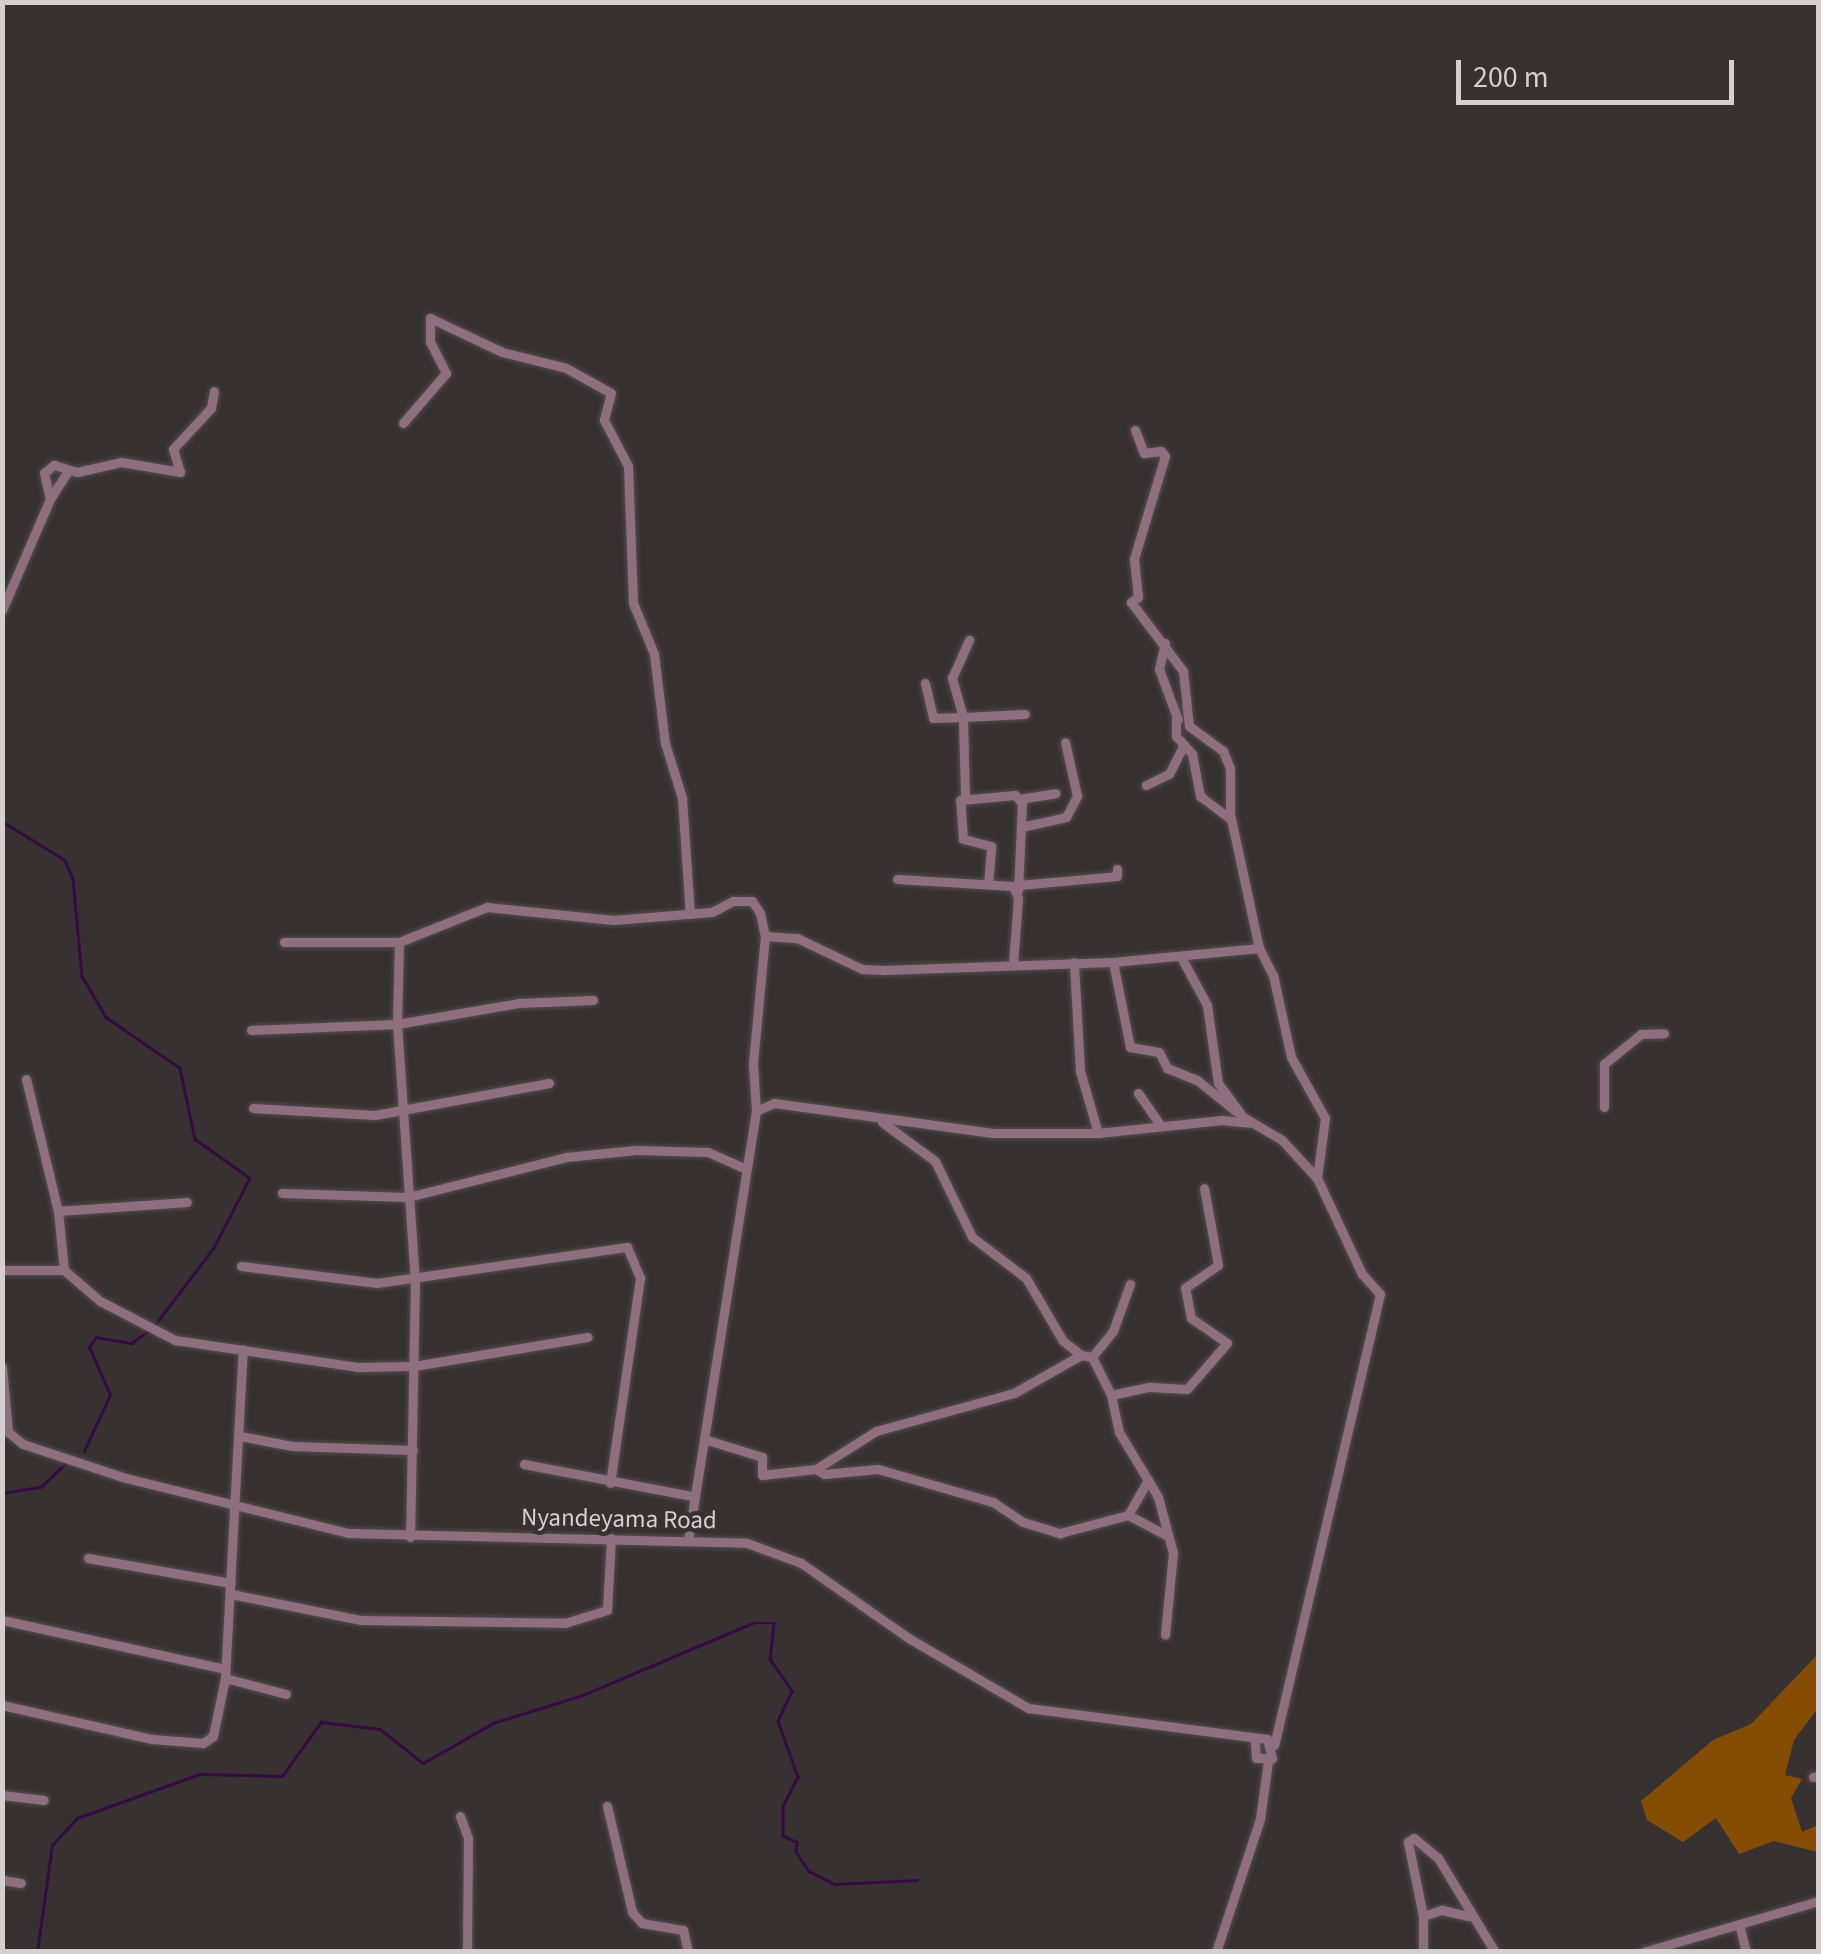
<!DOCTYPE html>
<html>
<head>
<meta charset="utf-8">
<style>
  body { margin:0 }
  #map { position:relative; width:1821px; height:1954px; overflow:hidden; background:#383132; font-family:"Source Sans 3",sans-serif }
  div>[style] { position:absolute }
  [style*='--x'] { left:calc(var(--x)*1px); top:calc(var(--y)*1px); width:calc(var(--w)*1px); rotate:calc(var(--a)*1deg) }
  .forest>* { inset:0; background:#854c03 }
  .stream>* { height:2.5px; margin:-1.25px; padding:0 1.25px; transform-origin:1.25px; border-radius:1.25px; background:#380a44 }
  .roads { filter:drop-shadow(0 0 2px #544e4e) drop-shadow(0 0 2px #544e4e) }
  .street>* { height:9px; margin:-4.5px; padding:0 4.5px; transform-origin:4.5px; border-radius:4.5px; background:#8f6e80 }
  span { translate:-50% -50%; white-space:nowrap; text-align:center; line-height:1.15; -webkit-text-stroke:9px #383132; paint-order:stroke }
  .street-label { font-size:25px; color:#d4d0d0 }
  .frame { position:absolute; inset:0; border:5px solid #d4d0d0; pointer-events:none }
  .scale { position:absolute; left:1456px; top:60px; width:278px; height:45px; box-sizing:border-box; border:5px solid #d4d0d0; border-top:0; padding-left:12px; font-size:30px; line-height:35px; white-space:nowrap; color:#d4d0d0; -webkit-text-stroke:8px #383132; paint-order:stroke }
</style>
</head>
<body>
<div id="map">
  <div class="forest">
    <i style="clip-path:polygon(1818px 1654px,1818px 1708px,1794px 1740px,1785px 1775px,1802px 1779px,1791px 1798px,1802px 1832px,1818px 1825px,1818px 1852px,1774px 1841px,1739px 1854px,1716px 1818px,1683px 1842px,1647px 1820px,1641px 1801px,1713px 1740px,1751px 1724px)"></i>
  </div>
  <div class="stream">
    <i style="--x:2;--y:821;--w:74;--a:31.8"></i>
    <i style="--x:65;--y:860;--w:21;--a:67"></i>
    <i style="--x:73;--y:879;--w:97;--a:84.7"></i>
    <i style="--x:82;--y:976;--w:48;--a:59.7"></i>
    <i style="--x:106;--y:1017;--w:90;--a:34.6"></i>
    <i style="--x:180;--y:1068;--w:73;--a:78.1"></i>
    <i style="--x:195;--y:1139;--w:67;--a:35.3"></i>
    <i style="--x:250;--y:1178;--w:79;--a:117.2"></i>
    <i style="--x:214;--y:1248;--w:96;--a:127.3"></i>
    <i style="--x:84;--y:1451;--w:62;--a:-65.1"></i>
    <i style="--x:110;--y:1395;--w:52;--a:-113.6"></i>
    <i style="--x:89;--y:1347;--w:12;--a:-55"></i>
    <i style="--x:96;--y:1337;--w:36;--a:10"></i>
    <i style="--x:131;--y:1343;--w:23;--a:-34"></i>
    <i style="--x:2;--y:1493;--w:39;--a:-9"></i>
    <i style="--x:41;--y:1487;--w:35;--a:-44"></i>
    <i style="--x:37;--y:1952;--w:108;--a:-82"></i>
    <i style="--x:52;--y:1845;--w:37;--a:-47"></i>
    <i style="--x:77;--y:1818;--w:131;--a:-19.7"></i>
    <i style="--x:200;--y:1774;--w:82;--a:1.4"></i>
    <i style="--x:282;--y:1776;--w:67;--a:-54.2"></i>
    <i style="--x:321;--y:1722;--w:59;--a:6.8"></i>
    <i style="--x:380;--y:1729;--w:55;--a:38.3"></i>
    <i style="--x:423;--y:1763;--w:81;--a:-29.7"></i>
    <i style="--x:493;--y:1723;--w:94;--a:-17.3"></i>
    <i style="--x:583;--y:1695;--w:185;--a:-23"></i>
    <i style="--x:753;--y:1623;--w:21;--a:0"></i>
    <i style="--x:774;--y:1623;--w:36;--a:96"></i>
    <i style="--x:770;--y:1659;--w:39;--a:55"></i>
    <i style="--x:792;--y:1691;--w:33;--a:115"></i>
    <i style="--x:778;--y:1721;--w:59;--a:70.3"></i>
    <i style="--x:798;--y:1777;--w:33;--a:117"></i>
    <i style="--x:783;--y:1806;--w:30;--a:90"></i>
    <i style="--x:783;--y:1836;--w:15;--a:23"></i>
    <i style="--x:797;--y:1842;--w:10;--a:96"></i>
    <i style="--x:796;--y:1852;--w:23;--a:56"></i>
    <i style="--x:809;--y:1871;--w:29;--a:27"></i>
    <i style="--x:835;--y:1884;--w:82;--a:-2.8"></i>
  </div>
  <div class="roads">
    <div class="street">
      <i style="--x:403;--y:423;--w:66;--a:-49.3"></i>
      <i style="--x:446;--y:373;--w:35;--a:-117"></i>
      <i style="--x:430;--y:342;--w:24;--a:-90"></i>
      <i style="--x:430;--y:318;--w:80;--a:25.3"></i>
      <i style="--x:502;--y:352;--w:66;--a:14"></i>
      <i style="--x:566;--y:368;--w:51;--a:29.1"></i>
      <i style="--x:611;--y:393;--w:28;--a:105"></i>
      <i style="--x:604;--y:420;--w:52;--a:62.4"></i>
      <i style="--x:628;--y:466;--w:137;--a:87.9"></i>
      <i style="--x:633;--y:603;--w:55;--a:67.6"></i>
      <i style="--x:654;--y:654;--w:90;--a:83"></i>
      <i style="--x:665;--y:743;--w:58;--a:72.8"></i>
      <i style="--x:682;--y:798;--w:116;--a:86.1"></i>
      <i style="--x:1135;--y:430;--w:25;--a:69"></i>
      <i style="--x:1144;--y:453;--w:17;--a:-7"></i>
      <i style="--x:1161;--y:451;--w:6;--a:51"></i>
      <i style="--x:1165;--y:456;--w:108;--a:106.8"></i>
      <i style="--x:1134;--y:559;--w:38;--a:84"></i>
      <i style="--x:1138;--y:597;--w:9;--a:144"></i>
      <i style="--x:1131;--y:602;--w:86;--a:53"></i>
      <i style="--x:1183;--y:671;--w:55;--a:83.8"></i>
      <i style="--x:1189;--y:726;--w:42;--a:36.3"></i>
      <i style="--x:1223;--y:751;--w:18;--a:68"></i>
      <i style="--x:1230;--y:768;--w:46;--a:90"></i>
      <i style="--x:1230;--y:814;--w:137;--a:77.8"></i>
      <i style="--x:1259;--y:948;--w:30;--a:63"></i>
      <i style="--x:1273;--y:975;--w:84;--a:77.6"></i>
      <i style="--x:1291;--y:1057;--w:70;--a:60.9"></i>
      <i style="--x:1325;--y:1118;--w:61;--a:97.6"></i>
      <i style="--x:1317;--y:1178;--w:106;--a:64.9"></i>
      <i style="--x:1362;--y:1274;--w:27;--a:48"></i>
      <i style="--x:1380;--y:1294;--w:463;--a:103.2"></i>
      <i style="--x:68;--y:471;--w:33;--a:123"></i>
      <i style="--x:50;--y:499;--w:27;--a:-103"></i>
      <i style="--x:44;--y:473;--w:13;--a:-39"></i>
      <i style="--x:54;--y:465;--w:24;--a:17"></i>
      <i style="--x:77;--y:472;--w:45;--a:-12.8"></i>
      <i style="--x:121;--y:462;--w:60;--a:9.6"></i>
      <i style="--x:180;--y:472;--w:24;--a:-107"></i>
      <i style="--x:173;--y:449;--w:56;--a:-47.2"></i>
      <i style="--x:211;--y:408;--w:17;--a:-80"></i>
      <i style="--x:2;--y:610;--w:121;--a:-66.6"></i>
      <i style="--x:1165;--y:643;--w:27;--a:103"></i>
      <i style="--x:1159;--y:669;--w:54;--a:69.6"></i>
      <i style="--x:925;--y:683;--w:36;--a:77"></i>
      <i style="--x:933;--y:718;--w:30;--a:-2"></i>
      <i style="--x:963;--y:717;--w:41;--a:-105.8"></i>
      <i style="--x:952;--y:678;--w:42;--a:-65.9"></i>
      <i style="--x:1176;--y:718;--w:18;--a:90"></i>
      <i style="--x:1176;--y:736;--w:24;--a:48"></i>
      <i style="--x:1192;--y:754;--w:43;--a:79.2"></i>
      <i style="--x:1200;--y:796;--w:39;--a:37"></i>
      <i style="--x:1146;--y:785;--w:25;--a:-26"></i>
      <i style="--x:1169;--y:774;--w:30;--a:-63"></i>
      <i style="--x:965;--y:796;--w:79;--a:-91.5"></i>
      <i style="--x:963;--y:717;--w:62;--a:-2.8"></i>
      <i style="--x:1019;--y:799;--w:37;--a:-9"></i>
      <i style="--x:1021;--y:827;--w:46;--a:-12.5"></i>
      <i style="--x:1066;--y:817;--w:24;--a:-62"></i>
      <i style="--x:1077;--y:796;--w:55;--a:-102.5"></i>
      <i style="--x:897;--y:879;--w:116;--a:3.5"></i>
      <i style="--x:1013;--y:886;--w:13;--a:67"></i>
      <i style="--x:1018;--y:898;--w:66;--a:94.3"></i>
      <i style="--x:988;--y:884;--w:38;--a:-85"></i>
      <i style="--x:991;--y:846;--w:29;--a:-166"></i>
      <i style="--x:963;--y:839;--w:39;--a:-94"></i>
      <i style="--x:960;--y:800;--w:55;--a:-5.2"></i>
      <i style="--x:1015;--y:795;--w:11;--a:49"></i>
      <i style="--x:1022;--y:803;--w:87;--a:92.6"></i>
      <i style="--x:1019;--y:885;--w:98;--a:-5.2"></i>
      <i style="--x:1117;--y:876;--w:7;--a:-90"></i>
      <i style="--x:765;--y:936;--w:32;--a:4"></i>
      <i style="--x:797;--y:938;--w:72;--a:25.5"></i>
      <i style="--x:862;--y:969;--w:21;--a:3"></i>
      <i style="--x:883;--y:970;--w:230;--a:-2"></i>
      <i style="--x:1113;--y:962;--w:147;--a:-5.5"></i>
      <i style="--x:284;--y:942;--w:115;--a:0"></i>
      <i style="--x:399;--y:942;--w:95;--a:-21.7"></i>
      <i style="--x:487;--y:907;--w:127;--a:5.9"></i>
      <i style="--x:613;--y:920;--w:99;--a:-4.6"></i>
      <i style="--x:712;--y:912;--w:24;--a:-28"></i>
      <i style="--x:733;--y:901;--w:19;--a:0"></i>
      <i style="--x:752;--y:901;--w:14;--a:56"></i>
      <i style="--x:760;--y:913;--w:24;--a:78"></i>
      <i style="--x:765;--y:936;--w:129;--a:95.4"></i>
      <i style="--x:753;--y:1064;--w:47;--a:86.3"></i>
      <i style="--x:756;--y:1111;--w:432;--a:99"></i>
      <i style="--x:399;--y:942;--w:82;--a:91.4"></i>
      <i style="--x:397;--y:1024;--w:258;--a:86"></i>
      <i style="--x:415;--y:1281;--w:256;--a:91.1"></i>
      <i style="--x:1181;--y:957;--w:55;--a:61.6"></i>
      <i style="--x:1207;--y:1005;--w:79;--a:82"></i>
      <i style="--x:1218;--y:1083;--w:42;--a:53.7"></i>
      <i style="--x:1243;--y:1117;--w:45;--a:30.5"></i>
      <i style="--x:1282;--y:1140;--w:49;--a:47.5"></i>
      <i style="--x:1113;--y:962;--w:87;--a:78.7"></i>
      <i style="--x:1130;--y:1047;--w:29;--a:10"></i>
      <i style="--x:1159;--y:1052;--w:18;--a:63"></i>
      <i style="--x:1167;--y:1068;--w:32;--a:22"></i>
      <i style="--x:1197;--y:1080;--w:51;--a:38.7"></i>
      <i style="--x:251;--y:1030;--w:146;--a:-2.4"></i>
      <i style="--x:397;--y:1024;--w:123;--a:-9.8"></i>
      <i style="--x:518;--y:1003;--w:75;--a:-2.3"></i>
      <i style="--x:26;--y:1079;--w:136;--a:76.4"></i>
      <i style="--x:58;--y:1211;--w:59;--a:84.2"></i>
      <i style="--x:1138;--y:1093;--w:40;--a:55.1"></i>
      <i style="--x:1604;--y:1107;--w:43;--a:-90"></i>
      <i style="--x:1604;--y:1064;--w:48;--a:-39"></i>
      <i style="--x:1641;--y:1034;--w:23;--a:-2"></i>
      <i style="--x:253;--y:1108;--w:122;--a:3.3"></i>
      <i style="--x:375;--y:1115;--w:177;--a:-10.4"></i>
      <i style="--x:756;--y:1111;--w:20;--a:-24"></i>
      <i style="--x:774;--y:1103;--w:221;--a:7.8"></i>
      <i style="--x:993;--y:1133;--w:105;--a:0"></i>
      <i style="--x:1098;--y:1133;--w:65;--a:-106.2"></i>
      <i style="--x:1080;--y:1071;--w:109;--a:-93.2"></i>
      <i style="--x:882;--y:1122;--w:66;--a:36.3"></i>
      <i style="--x:935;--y:1161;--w:85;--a:64"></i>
      <i style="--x:972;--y:1237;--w:68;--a:37.2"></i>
      <i style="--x:1026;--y:1278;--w:73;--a:59.6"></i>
      <i style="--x:1063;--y:1341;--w:23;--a:38"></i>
      <i style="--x:1098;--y:1133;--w:125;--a:-6"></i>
      <i style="--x:1222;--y:1120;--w:27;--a:6"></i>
      <i style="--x:282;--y:1193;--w:126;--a:1.8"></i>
      <i style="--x:408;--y:1197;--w:163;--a:-14.2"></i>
      <i style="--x:566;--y:1157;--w:70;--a:-5.7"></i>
      <i style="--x:636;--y:1150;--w:72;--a:1.6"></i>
      <i style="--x:708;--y:1152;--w:42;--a:24.1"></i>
      <i style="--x:58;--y:1211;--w:129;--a:-4"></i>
      <i style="--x:241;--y:1266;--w:137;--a:7.1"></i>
      <i style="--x:377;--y:1283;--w:253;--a:-8.2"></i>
      <i style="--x:627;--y:1247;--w:34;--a:67"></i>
      <i style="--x:640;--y:1278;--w:207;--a:98.3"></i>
      <i style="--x:2;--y:1270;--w:62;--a:0"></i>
      <i style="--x:64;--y:1270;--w:48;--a:40.7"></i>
      <i style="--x:100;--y:1301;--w:85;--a:27.5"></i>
      <i style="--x:175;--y:1340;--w:184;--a:8.4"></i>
      <i style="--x:357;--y:1367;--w:57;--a:-1"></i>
      <i style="--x:414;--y:1366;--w:176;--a:-9.5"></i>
      <i style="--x:1092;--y:1357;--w:42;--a:63.4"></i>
      <i style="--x:1111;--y:1395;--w:40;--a:-12"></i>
      <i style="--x:1150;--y:1387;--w:37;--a:3"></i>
      <i style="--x:1187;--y:1389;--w:61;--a:-49"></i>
      <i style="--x:1227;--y:1343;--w:44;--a:-145.2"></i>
      <i style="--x:1191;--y:1318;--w:31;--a:-101"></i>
      <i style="--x:1185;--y:1288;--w:40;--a:-34.9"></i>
      <i style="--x:1218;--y:1265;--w:78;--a:-100.3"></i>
      <i style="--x:2;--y:1367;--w:65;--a:84.7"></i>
      <i style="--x:1111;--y:1395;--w:38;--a:78"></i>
      <i style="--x:1119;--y:1432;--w:76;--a:59"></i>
      <i style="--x:1158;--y:1497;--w:58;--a:75"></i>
      <i style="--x:1173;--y:1553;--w:82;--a:95.6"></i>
      <i style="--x:8;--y:1432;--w:19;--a:39"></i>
      <i style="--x:23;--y:1444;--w:108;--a:18.3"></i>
      <i style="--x:126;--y:1478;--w:230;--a:13.9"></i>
      <i style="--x:349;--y:1533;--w:398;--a:1.4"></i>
      <i style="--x:747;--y:1543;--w:58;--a:20.3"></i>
      <i style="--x:801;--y:1563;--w:133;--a:34.9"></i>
      <i style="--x:910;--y:1639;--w:137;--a:30.3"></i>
      <i style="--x:1028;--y:1708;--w:241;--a:7.4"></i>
      <i style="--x:1267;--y:1739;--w:20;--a:75"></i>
      <i style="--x:1272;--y:1758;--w:16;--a:180"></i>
      <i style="--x:1256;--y:1758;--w:16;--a:-94"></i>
      <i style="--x:240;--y:1436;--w:53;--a:10.9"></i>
      <i style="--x:292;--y:1446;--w:121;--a:1.9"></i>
      <i style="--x:704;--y:1439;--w:61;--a:17.2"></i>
      <i style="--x:762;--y:1457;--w:18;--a:90"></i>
      <i style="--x:762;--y:1475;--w:54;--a:-6.3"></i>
      <i style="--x:816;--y:1469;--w:71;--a:-32.3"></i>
      <i style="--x:876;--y:1431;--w:143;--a:-15.4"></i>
      <i style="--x:1014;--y:1393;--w:77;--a:-29.6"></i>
      <i style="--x:1081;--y:1355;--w:11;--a:10"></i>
      <i style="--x:1092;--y:1357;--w:33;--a:-51"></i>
      <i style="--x:1113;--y:1331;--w:50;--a:-70.1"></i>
      <i style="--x:524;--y:1464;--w:170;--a:10.8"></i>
      <i style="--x:816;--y:1469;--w:9;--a:32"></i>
      <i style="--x:824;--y:1474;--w:54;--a:-5.3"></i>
      <i style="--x:878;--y:1469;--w:120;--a:16"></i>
      <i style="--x:993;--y:1502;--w:36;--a:34"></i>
      <i style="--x:1023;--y:1522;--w:39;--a:17"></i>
      <i style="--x:1060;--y:1533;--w:70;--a:-14.8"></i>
      <i style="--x:1148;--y:1480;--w:40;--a:119.7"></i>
      <i style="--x:1128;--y:1515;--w:43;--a:27.8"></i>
      <i style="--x:88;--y:1558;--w:145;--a:9.9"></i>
      <i style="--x:231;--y:1594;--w:133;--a:11.3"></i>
      <i style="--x:361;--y:1620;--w:204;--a:0.8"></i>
      <i style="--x:565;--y:1623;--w:44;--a:-17.2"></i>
      <i style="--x:607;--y:1610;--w:72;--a:-86.8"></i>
      <i style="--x:2;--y:1620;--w:228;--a:12.4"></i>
      <i style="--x:225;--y:1678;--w:63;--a:14.7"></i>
      <i style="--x:2;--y:1705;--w:154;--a:12.8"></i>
      <i style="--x:152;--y:1739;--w:51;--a:4.5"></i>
      <i style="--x:203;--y:1743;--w:12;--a:-35"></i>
      <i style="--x:213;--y:1736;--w:59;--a:-78.3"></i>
      <i style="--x:225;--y:1678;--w:329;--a:-86.9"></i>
      <i style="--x:1813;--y:1777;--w:5;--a:-11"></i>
      <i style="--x:2;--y:1795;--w:42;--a:6.8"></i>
      <i style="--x:607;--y:1806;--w:109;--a:76.7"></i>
      <i style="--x:632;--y:1912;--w:15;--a:48"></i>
      <i style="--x:642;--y:1923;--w:42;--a:9.7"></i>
      <i style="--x:683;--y:1930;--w:23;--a:77"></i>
      <i style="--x:460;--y:1816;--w:23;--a:70"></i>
      <i style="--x:468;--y:1838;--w:114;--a:90.5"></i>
      <i style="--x:2;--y:1880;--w:19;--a:9"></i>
      <i style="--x:1423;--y:1916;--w:76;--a:-101.5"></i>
      <i style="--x:1408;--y:1842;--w:7;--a:-34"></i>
      <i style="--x:1414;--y:1838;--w:31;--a:40"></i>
      <i style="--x:1438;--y:1858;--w:110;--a:58.8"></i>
      <i style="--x:1739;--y:1924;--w:29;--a:76"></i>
      <i style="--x:1216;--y:1952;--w:140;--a:-71.7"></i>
      <i style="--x:1260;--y:1819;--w:59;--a:-82.1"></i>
      <i style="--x:1423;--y:1952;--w:36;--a:-90"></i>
      <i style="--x:1423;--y:1916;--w:20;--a:-18"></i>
      <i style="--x:1442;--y:1910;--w:27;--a:13"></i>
      <i style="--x:1643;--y:1952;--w:182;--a:-16.2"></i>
    </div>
  </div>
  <div class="street-label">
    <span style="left:619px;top:1519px;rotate:1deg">Nyandeyama Road</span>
  </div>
  <div class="frame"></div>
  <div class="scale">200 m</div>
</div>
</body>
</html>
